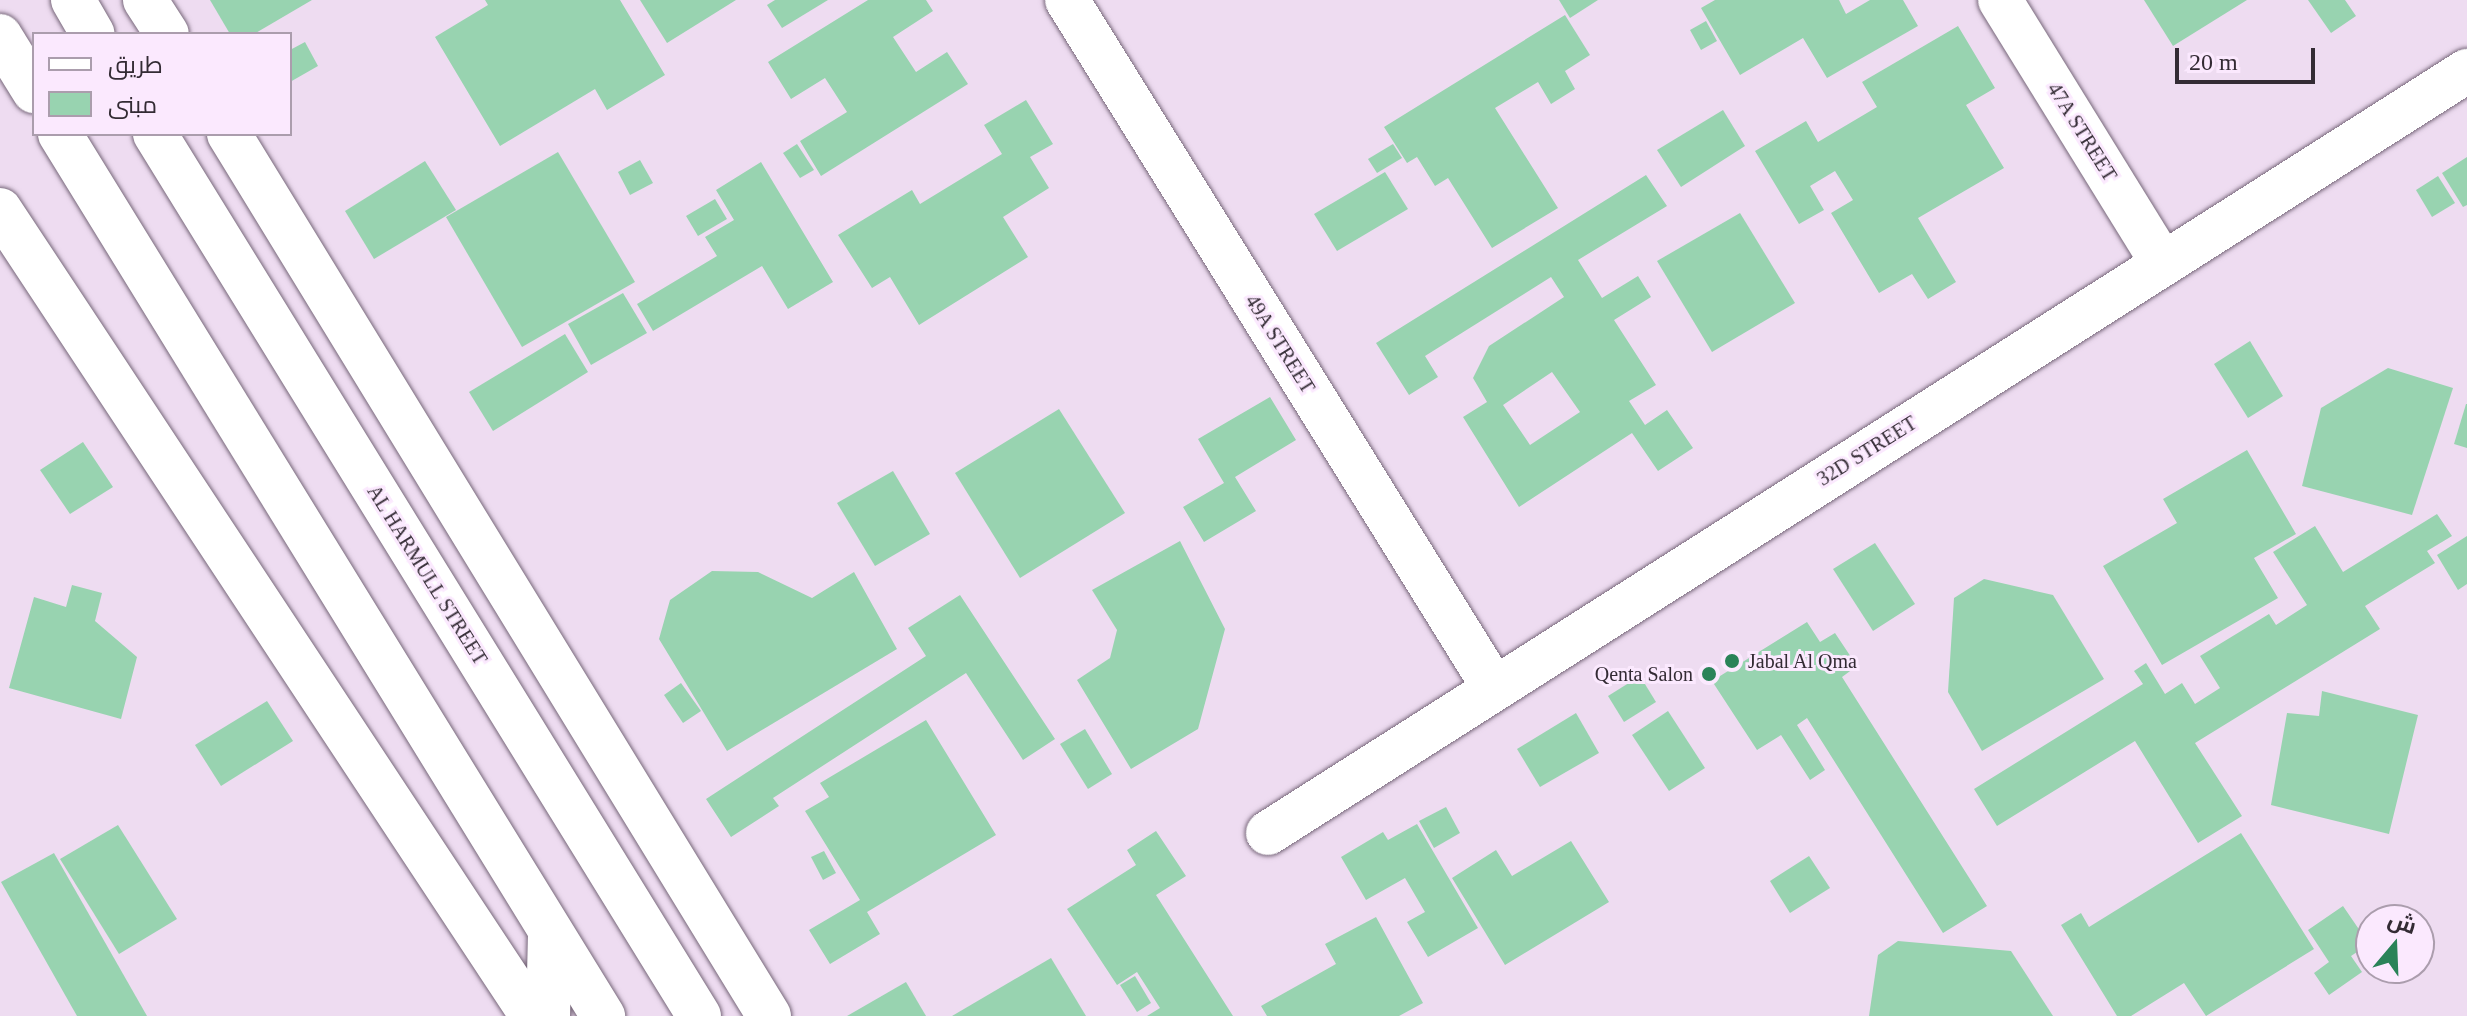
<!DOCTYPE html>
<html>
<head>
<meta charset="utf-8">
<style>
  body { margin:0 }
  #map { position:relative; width:2467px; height:1016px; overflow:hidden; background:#eedcf1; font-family:"Times New Roman",Cairo,serif }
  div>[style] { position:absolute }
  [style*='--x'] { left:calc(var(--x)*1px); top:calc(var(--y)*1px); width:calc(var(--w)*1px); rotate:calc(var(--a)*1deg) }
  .building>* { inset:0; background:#98d3b0 }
  .roads { filter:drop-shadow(0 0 2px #77677a) drop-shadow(0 0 2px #77677a) }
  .minor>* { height:44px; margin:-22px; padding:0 22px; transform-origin:22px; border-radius:22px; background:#fff }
  .tertiary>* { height:44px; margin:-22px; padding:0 22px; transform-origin:22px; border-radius:22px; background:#fff }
  .dots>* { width:22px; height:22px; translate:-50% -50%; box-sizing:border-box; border:4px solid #fbe9fe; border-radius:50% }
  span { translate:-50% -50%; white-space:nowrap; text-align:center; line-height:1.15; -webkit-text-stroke:6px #fbe9fe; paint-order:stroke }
  .street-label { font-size:20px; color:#332b34 }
  .poi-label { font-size:20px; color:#332b34 }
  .left { translate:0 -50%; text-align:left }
  .right { translate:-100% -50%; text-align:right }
  .legend { position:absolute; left:32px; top:32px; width:260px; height:104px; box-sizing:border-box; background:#fbe9fe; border:2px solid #ab9dad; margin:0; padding:10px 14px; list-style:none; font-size:24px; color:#332b34 }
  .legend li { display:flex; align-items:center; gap:16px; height:40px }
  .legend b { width:40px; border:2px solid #ab9dad }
  .north { position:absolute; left:2355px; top:904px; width:80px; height:80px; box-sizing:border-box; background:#fbe9fe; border:2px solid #ab9dad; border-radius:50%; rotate:19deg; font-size:22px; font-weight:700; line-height:32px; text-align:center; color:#332b34 }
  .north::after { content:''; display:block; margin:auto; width:28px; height:36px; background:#2a8358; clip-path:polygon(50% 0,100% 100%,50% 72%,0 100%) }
  .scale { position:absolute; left:2175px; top:48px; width:140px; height:36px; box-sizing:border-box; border:4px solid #332b34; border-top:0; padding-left:10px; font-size:24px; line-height:28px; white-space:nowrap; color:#332b34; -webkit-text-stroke:6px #fbe9fe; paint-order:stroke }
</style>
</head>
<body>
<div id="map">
  <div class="building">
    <i style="clip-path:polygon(210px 0,312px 0,254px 34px,230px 34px)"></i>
    <i style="clip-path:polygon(485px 0,620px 0,665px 75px,607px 110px,595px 89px,500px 146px,435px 37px,488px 5px)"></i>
    <i style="clip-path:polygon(640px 0,736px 0,667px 43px)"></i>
    <i style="clip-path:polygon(775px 0,828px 0,782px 28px,767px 5px)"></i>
    <i style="clip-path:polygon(868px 0,926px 0,933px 11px,893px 37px,916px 72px,947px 52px,968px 84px,821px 176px,800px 141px,847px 112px,825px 78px,791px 99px,768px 62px)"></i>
    <i style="clip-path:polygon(1559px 0,1598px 0,1570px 18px)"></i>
    <i style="clip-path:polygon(1715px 0,1839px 0,1846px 14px,1870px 0,1903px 0,1918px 26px,1827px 78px,1803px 38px,1740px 75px,1701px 8px)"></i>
    <i style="clip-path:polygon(2144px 0,2247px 0,2173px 46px)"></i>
    <i style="clip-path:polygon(2308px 0,2345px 0,2356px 16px,2331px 33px)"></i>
    <i style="clip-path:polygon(1565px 15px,1590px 55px,1565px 71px,1575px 89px,1551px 104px,1538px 82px,1495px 108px,1558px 208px,1492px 248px,1448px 178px,1435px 186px,1417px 157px,1407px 163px,1384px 127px)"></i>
    <i style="clip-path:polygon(1706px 21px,1717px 41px,1701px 50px,1690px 30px)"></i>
    <i style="clip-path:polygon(1958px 26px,1995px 88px,1966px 105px,2004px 168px,1918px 218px,1956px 282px,1928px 299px,1912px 274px,1879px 293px,1831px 213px,1853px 200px,1835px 171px,1810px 186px,1824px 210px,1799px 224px,1755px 151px,1806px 121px,1818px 142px,1877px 107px,1862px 82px)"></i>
    <i style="clip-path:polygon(305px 42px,318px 66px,290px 82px,290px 50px)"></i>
    <i style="clip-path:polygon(1026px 100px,1053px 144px,1030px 157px,1049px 188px,1003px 217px,1028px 257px,919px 325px,890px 277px,872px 288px,838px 235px,912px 190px,920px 204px,1002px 154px,984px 125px)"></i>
    <i style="clip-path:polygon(1723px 110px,1745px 146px,1681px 187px,1657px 150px)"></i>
    <i style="clip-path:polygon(797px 144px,814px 170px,800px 178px,783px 153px)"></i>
    <i style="clip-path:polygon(1393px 144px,1402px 158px,1377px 173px,1368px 159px)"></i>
    <i style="clip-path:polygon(558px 152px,635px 282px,522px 347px,446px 217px)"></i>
    <i style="clip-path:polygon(2467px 157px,2467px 205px,2463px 207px,2442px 173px)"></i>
    <i style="clip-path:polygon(640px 160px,653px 183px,630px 195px,618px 172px)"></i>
    <i style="clip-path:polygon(425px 161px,456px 210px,374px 259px,345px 211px)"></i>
    <i style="clip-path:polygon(761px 162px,833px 282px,788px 309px,762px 266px,653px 331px,637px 304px,717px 256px,705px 237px,734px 220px,716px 190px)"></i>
    <i style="clip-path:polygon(1385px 172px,1408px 209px,1337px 251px,1314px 214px)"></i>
    <i style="clip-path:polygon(evenodd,1646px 175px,1667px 206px,1578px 260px,1602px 298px,1638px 276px,1651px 297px,1614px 320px,1656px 385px,1629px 401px,1645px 425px,1667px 410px,1693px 448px,1658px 471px,1632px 433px,1519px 507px,1463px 417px,1487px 402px,1473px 378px,1489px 346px,1564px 297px,1551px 277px,1425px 356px,1438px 377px,1409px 395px,1376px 343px,1646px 175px,1552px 372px,1580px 412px,1530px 445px,1503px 405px,1552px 372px)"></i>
    <i style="clip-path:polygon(2438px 176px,2455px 203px,2432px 217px,2416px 190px)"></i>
    <i style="clip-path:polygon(715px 199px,727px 219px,698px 236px,686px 216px)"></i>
    <i style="clip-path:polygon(1740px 213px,1795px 303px,1712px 352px,1657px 261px)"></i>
    <i style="clip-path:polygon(623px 293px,647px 333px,591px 365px,568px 324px)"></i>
    <i style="clip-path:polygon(565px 334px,588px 372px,493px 431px,469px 392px)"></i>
    <i style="clip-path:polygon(2250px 341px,2283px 396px,2248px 418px,2214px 364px)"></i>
    <i style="clip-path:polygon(2388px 368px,2453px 388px,2412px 515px,2302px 486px,2321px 408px)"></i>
    <i style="clip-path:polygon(1270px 397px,1296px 440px,1235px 477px,1256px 511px,1204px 542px,1183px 507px,1224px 483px,1198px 439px)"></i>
    <i style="clip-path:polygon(2466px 404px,2467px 404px,2467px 448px,2454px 444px)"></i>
    <i style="clip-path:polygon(1059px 409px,1125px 513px,1020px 578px,955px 473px)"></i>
    <i style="clip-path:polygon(83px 442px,113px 487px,70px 514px,40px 470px)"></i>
    <i style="clip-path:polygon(2247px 450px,2296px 534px,2254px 558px,2278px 598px,2162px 665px,2103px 566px,2177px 523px,2163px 499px)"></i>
    <i style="clip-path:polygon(893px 471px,930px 534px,875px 566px,837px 503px)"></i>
    <i style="clip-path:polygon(2437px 514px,2452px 536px,2427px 551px,2435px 563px,2365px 606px,2380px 629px,2195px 743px,2242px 816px,2198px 843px,2135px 741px,1997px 826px,1974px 789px,2143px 684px,2134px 671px,2146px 663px,2165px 694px,2182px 683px,2195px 704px,2220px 688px,2200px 656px,2269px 614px,2276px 625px,2307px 605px,2273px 552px,2315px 526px,2343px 572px)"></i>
    <i style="clip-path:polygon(2467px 536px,2467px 584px,2458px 590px,2437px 555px)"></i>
    <i style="clip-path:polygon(1180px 541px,1225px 629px,1198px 729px,1131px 769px,1077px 680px,1110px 658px,1117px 630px,1092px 590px)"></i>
    <i style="clip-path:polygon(1875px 543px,1915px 604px,1873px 631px,1833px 569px)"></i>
    <i style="clip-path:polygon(712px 571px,758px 572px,812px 598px,854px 572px,897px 649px,727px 751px,659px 639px,670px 600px)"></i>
    <i style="clip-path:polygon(1984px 579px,2053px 595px,2104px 679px,1982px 751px,1948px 692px,1954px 598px)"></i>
    <i style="clip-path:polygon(72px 585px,102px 593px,95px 621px,137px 657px,121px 719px,9px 688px,34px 597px,66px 607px)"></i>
    <i style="clip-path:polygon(960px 595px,1055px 739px,1023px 760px,966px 673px,773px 798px,779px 806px,731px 837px,706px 799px,926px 656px,908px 628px)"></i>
    <i style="clip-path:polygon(1807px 622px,1820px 642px,1835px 633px,1857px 666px,1842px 677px,1987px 906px,1943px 933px,1807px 718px,1797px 725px,1825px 770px,1810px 780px,1781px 735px,1757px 750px,1712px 681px)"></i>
    <i style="clip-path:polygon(1640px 676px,1656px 702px,1624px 722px,1608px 696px)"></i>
    <i style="clip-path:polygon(681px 683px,701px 711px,683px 723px,664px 695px)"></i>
    <i style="clip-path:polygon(2322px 691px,2418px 715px,2389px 834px,2271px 805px,2287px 713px,2319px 716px)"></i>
    <i style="clip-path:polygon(267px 701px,293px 741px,221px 786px,195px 745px)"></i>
    <i style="clip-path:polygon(1668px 711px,1705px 768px,1669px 791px,1632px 735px)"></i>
    <i style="clip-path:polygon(1576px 713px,1599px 753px,1540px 787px,1517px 749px)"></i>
    <i style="clip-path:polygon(926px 720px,996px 835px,867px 912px,880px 934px,830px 964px,809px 930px,860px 900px,805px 811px,829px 797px,820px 783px)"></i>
    <i style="clip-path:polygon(1085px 729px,1112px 774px,1088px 789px,1060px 744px)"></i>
    <i style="clip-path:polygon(1446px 807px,1460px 833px,1434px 848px,1419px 821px)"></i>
    <i style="clip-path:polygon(1417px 824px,1478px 928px,1428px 957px,1407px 922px,1425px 912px,1405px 878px,1366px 900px,1341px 857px,1383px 832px,1388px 840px)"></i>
    <i style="clip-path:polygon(118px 825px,177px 919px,119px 954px,60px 859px)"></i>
    <i style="clip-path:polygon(1156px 831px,1186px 876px,1156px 895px,1233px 1016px,1147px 1016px,1160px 1008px,1137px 972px,1117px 985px,1067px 909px,1136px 865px,1127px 850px)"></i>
    <i style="clip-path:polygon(2241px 833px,2314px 949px,2206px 1016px,2184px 983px,2131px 1016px,2117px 1016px,2061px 925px,2081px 913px,2089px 927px)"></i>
    <i style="clip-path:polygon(1571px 841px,1609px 902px,1505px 965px,1452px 878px,1496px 850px,1512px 876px)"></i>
    <i style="clip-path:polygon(824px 851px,836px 873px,823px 880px,811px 857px)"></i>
    <i style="clip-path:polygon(54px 853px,147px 1016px,77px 1016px,1px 882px)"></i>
    <i style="clip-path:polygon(1809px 856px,1830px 888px,1790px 913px,1770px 881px)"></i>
    <i style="clip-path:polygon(2343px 906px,2369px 944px,2351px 956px,2362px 972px,2329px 995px,2314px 973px,2329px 962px,2308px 930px)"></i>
    <i style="clip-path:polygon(1376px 917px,1423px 1003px,1399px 1016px,1267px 1016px,1261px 1006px,1336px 964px,1325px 944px)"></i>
    <i style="clip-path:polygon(1898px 941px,2011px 951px,2053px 1016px,1869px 1016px,1878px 955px)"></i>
    <i style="clip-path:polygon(1051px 958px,1086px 1016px,952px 1016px)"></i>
    <i style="clip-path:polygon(1135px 976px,1151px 1003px,1137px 1012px,1120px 985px)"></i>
    <i style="clip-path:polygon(906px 982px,926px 1016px,847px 1016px)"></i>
  </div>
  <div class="roads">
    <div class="minor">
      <i style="--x:145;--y:0;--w:40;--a:57.1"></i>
      <i style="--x:1067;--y:0;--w:810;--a:58.17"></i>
      <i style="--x:2000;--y:0;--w:310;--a:58.3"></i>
      <i style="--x:229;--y:134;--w:1034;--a:58.52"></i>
      <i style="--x:0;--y:210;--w:966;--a:56.57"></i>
      <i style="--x:1268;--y:833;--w:1421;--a:-32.44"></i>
    </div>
    <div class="tertiary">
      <i style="--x:73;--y:0;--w:39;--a:60"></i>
      <i style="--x:0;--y:36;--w:65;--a:58.3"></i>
      <i style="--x:60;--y:134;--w:1036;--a:58.38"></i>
      <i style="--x:155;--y:134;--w:1036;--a:58.33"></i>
      <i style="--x:548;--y:1016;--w:83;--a:-88.6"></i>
    </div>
  </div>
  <div class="dots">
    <i style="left:1732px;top:661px;background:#2a8358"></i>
    <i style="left:1709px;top:674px;background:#2a8358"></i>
  </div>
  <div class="street-label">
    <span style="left:2082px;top:132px;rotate:58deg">47A STREET</span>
    <span style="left:1280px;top:344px;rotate:58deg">49A STREET</span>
    <span style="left:1867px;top:451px;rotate:-32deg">32D STREET</span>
    <span style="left:427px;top:575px;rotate:58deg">AL HARMULL STREET</span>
  </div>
  <div class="poi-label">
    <span class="left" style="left:1748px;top:661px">Jabal Al Qma</span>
    <span class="right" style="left:1693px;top:674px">Qenta Salon</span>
  </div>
  <ul class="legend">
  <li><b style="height:10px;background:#fff"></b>طريق</li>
  <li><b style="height:22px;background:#98d3b0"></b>مبنى</li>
  </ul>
  <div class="north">ش</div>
  <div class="scale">20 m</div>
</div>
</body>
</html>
